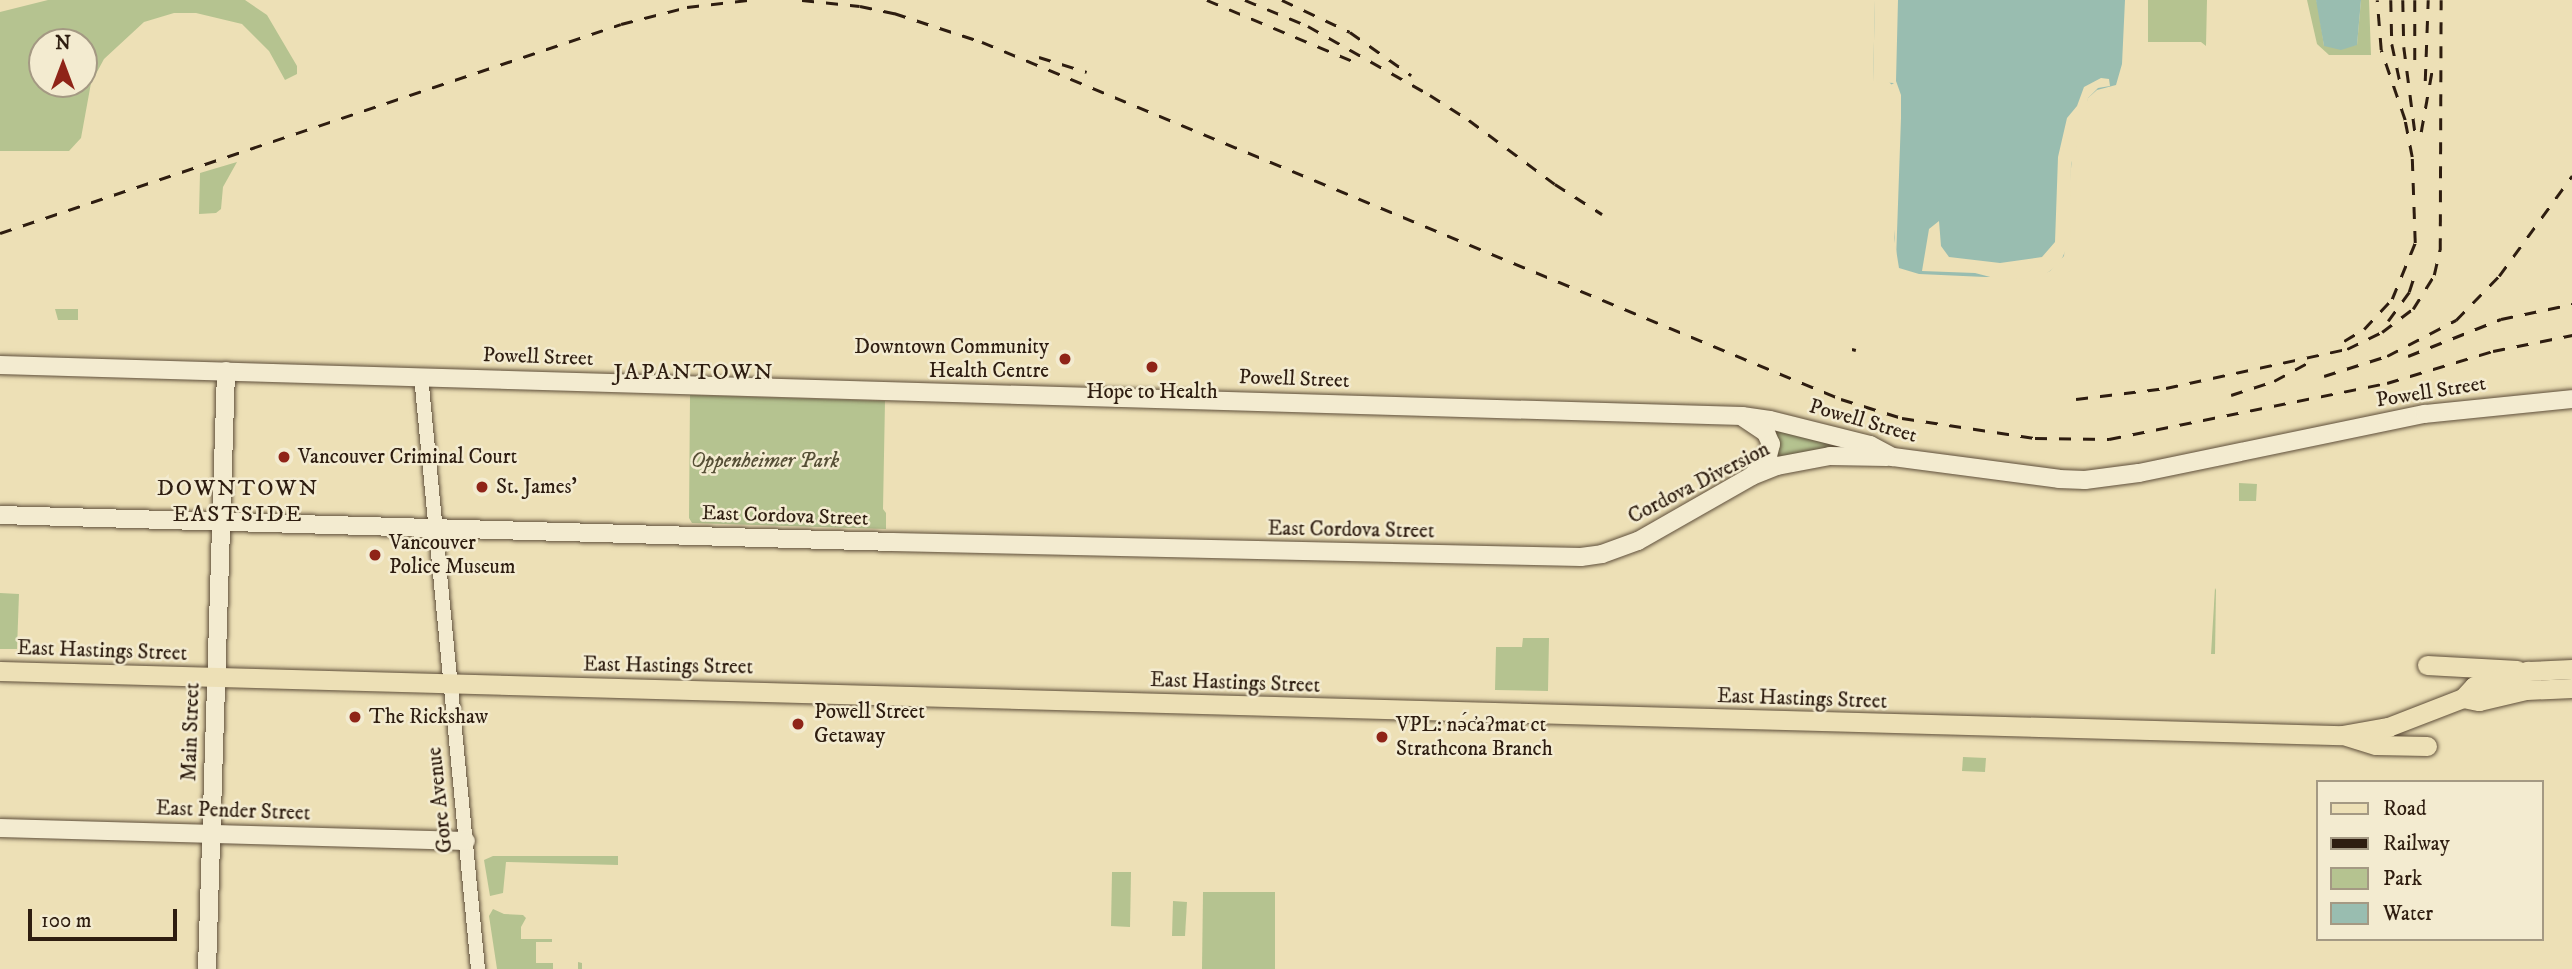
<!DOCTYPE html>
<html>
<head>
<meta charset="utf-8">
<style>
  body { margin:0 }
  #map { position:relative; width:2572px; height:969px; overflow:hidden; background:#ede0b6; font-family:"IM FELL DW Pica",serif }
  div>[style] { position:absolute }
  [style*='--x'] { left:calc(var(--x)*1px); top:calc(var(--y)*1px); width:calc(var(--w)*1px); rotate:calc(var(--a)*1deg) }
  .green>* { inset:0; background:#b5c390 }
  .water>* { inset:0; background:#99bdb0 }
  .pier>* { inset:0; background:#ede0b6 }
  .roads { filter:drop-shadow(0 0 2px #5e4e3a) drop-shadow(0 0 2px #5e4e3a) }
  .tertiary>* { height:14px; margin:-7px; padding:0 7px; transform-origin:7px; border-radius:7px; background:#f3ebd0 }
  .secondary>* { height:18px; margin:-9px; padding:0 9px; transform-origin:9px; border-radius:9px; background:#f3ebd0 }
  .primary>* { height:19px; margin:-9.5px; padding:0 9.5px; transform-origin:9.5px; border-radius:9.5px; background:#ede0b6 }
  .rail>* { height:2.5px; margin-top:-1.25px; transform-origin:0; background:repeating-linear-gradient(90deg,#2e1d10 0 12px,transparent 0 24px) }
  .dots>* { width:19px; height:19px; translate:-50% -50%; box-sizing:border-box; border:4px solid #f3ebd0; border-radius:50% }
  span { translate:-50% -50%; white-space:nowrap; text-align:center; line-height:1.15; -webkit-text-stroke:5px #f3ebd0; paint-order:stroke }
  .poi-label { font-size:21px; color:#2e1d10 }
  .right { translate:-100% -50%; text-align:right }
  .left { translate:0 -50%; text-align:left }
  .street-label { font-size:21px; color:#2e1d10 }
  .park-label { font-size:21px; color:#564f36; font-style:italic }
  .neighbourhood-label { font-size:23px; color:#2e1d10; letter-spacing:2px }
  .legend { position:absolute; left:2316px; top:780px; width:228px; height:161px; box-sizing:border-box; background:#f3ebd0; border:2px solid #a49983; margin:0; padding:9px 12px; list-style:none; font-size:21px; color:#2e1d10 }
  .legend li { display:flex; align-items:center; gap:14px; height:35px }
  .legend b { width:35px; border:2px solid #a49983 }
  .north { position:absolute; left:28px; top:28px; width:70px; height:70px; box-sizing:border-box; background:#f3ebd0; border:2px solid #a49983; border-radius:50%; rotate:0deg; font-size:19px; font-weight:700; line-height:28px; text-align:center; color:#2e1d10 }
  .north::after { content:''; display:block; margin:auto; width:24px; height:32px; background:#8f2418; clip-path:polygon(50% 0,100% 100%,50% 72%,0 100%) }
  .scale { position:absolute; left:28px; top:909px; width:149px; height:32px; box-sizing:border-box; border:4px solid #2e1d10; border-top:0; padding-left:9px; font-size:21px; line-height:24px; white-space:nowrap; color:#2e1d10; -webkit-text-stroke:5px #f3ebd0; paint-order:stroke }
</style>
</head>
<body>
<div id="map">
  <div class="green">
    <i style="clip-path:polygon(evenodd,48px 0,245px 0,267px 15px,297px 66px,297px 74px,285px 80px,269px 51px,242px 24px,196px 13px,174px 13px,144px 22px,104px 59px,91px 83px,81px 138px,69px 151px,0 151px,0 12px,48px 0,42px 42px,84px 42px,84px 84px,42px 84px,42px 42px)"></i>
    <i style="clip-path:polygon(2148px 0,2207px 0,2206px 46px,2201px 42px,2148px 42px)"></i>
    <i style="clip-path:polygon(2307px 0,2316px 0,2318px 5px,2324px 46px,2357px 45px,2361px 0,2369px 0,2371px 55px,2329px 55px,2317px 44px)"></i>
    <i style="clip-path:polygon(237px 162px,223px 187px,221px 209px,216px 213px,199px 214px,200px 173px)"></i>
    <i style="clip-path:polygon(55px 309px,78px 309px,78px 320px,58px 320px)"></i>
    <i style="clip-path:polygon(690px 395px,885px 401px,883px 509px,886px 513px,886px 529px,692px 523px,689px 518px)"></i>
    <i style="clip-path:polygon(1767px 425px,1864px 449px,1819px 450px,1775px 458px)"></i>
    <i style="clip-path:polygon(2239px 483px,2257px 484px,2256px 501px,2239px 501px)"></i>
    <i style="clip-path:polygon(2215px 588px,2216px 590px,2215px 654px,2211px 654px)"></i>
    <i style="clip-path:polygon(0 593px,19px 594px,17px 649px,0 649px)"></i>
    <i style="clip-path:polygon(1523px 638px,1549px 638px,1548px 691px,1495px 690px,1496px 647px,1522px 647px)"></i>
    <i style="clip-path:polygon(1963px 757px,1986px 758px,1985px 772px,1962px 771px)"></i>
    <i style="clip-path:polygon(493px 856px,618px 856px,618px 865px,506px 862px,503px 893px,490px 896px,484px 860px)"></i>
    <i style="clip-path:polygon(1112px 872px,1131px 872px,1130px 927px,1111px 926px)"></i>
    <i style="clip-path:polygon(1203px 892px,1275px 892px,1275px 969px,1202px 969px)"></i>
    <i style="clip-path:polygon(1173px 901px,1187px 902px,1185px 936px,1172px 936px)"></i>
    <i style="clip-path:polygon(493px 909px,504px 914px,523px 915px,526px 918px,521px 927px,521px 939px,552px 939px,552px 942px,536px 942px,536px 963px,553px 963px,553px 969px,578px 969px,578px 962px,582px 963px,582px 969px,585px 969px,497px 969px,489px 916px)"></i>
  </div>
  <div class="water">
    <i style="clip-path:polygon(1875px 0,2125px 0,2122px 64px,2116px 85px,2097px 90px,2088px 98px,2072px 156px,2064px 256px,2050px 271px,2038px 277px,1985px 277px,1919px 274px,1899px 268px,1894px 237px,1894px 87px,1889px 82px,1873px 82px)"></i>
    <i style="clip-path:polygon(2316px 0,2361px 0,2357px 45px,2341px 50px,2324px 46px)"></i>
  </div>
  <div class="pier">
    <i style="clip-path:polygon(1875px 0,1898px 0,1896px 81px,1901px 95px,1901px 118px,1896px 261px,1891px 182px,1893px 105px,1889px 86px,1894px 83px,1873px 82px)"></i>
    <i style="clip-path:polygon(2101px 78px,2109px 79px,2110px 86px,2098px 88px,2088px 98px,2086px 117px,2071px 164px,2070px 240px,2060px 263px,2042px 277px,2030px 278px,1998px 279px,1975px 273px,1922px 271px,1929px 229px,1939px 221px,1941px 246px,1949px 257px,2000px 263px,2042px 257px,2055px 242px,2058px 157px,2067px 118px,2077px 106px,2084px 87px)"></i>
  </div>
  <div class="roads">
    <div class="tertiary">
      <i style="--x:421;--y:376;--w:596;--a:84.51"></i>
    </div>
    <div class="secondary">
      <i style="--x:0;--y:365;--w:1743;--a:1.68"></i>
      <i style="--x:1742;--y:416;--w:28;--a:8"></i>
      <i style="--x:1770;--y:420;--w:103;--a:14"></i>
      <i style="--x:1870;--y:445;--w:26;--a:28"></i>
      <i style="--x:1893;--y:457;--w:167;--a:7.5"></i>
      <i style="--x:2059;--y:479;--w:26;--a:2"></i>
      <i style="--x:2085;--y:480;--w:54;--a:-7.4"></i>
      <i style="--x:2139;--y:473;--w:292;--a:-11.7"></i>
      <i style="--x:2425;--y:414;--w:148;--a:-5.8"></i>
      <i style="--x:1744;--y:418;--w:27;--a:34"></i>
      <i style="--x:1766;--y:433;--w:12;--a:66"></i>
      <i style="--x:1771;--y:444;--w:12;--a:104"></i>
      <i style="--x:1768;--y:456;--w:23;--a:128"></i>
      <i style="--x:0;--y:515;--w:892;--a:1.73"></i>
      <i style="--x:892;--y:542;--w:689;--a:1.25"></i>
      <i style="--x:1581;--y:557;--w:21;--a:-8"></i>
      <i style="--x:1602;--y:554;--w:38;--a:-20"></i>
      <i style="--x:1638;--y:541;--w:131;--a:-29.7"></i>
      <i style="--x:1752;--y:476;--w:27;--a:-22"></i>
      <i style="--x:1777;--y:466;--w:54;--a:-10.7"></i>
      <i style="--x:1830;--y:456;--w:57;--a:1"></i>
      <i style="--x:0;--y:828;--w:466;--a:1.6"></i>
      <i style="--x:207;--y:969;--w:598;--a:-88.18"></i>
    </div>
    <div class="primary">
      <i style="--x:2427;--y:665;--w:90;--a:3.2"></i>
      <i style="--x:0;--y:671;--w:2343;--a:1.57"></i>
      <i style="--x:2342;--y:735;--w:47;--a:-9.9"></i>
      <i style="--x:2388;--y:727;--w:80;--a:-21.1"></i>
      <i style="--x:2463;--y:698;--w:16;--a:-47"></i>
      <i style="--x:2474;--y:686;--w:28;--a:-17"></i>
      <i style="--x:2501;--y:678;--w:28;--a:-15"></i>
      <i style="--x:2528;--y:671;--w:44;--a:-2.6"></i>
      <i style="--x:2463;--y:698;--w:16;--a:11"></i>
      <i style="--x:2479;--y:701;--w:48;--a:-13.2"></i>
      <i style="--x:2526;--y:690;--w:46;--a:-2.5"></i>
      <i style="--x:2346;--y:736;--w:31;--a:17"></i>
      <i style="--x:2376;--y:745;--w:51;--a:1.1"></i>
    </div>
  </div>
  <div class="rail">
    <i style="--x:802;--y:0;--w:58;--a:5.9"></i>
    <i style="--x:860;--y:6;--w:35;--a:12"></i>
    <i style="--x:894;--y:13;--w:93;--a:18.2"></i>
    <i style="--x:982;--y:42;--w:930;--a:22.57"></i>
    <i style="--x:1841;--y:399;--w:64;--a:17.3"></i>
    <i style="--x:1902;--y:418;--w:134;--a:8.6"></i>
    <i style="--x:2035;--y:438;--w:74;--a:0.8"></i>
    <i style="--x:2109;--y:439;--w:284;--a:-11.4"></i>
    <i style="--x:2387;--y:383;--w:111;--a:-16.8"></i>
    <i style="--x:2493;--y:351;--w:81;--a:-11.4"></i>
    <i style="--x:1207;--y:0;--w:166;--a:22.7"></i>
    <i style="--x:1245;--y:0;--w:68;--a:22.4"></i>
    <i style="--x:1308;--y:26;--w:140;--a:29.5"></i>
    <i style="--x:1430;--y:95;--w:46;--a:32.7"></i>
    <i style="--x:1469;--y:120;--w:107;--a:36.7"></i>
    <i style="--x:1555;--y:184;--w:56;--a:32.6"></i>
    <i style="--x:1282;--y:0;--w:75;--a:25.2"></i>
    <i style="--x:1350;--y:32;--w:75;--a:35.2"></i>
    <i style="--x:2391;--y:0;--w:44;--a:88.7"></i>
    <i style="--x:2392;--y:44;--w:38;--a:78"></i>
    <i style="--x:2403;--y:0;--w:47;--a:88.8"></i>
    <i style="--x:2404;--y:47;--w:86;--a:82.6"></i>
    <i style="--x:2415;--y:0;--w:66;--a:90"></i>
    <i style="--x:1039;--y:57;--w:50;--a:17.4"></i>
    <i style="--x:2425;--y:81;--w:81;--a:-87.9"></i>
    <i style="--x:2421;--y:132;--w:63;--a:-79.9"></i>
    <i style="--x:0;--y:233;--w:655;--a:-18.6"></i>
    <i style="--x:621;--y:24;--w:68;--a:-14.4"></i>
    <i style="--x:687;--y:7;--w:61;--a:-6.5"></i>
    <i style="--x:2388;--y:321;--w:36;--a:-54"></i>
    <i style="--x:2409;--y:292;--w:23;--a:-72"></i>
    <i style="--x:2344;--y:341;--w:23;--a:-31"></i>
    <i style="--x:2364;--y:329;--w:41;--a:-47"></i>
    <i style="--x:2392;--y:299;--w:61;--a:-67.7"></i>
    <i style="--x:2415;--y:243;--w:86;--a:-92"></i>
    <i style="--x:2412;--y:157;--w:38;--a:-101"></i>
    <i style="--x:2405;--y:120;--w:74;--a:-108.9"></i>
    <i style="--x:2381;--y:50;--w:50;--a:-94.6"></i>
    <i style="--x:1852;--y:349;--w:4;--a:14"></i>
    <i style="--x:2408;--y:356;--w:100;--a:-21.7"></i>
    <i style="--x:2501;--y:319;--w:73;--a:-11.9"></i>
    <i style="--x:2324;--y:376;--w:66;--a:-17.6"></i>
    <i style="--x:2387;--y:356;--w:78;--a:-27.6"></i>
    <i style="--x:2456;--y:320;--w:62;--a:-45.7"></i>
    <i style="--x:2499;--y:276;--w:124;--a:-53.9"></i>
    <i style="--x:2231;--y:395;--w:45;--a:-18"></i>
    <i style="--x:2274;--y:381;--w:42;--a:-28.4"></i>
    <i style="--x:2076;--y:399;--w:91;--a:-7"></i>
    <i style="--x:2166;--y:388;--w:185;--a:-12.2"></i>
    <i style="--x:2347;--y:349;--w:39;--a:-26"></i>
    <i style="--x:2382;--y:332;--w:39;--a:-37"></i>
    <i style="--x:2413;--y:309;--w:40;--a:-58"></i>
    <i style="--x:2434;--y:275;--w:26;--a:-77"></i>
    <i style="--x:2440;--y:250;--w:250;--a:-89.8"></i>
  </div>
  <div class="dots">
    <i style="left:1065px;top:359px;background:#8f2418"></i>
    <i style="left:1152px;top:367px;background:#8f2418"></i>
    <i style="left:284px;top:457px;background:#8f2418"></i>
    <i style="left:482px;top:487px;background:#8f2418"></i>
    <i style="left:375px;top:555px;background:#8f2418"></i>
    <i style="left:355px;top:717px;background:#8f2418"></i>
    <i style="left:798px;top:724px;background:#8f2418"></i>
    <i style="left:1382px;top:737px;background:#8f2418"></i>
  </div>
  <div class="poi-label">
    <span class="right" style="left:1049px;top:359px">Downtown Community<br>Health Centre</span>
    <span style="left:1152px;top:392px">Hope to Health</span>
    <span class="left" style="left:298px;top:457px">Vancouver Criminal Court</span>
    <span class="left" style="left:496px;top:487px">St. James'</span>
    <span class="left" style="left:389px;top:555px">Vancouver<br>Police Museum</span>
    <span class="left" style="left:814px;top:724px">Powell Street<br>Getaway</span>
    <span class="left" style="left:369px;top:717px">The Rickshaw</span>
    <span class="left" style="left:1396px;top:737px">VPL: nə́c̓aʔmat ct<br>Strathcona Branch</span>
  </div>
  <div class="street-label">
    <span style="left:538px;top:357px;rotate:2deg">Powell Street</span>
    <span style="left:1294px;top:379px;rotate:2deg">Powell Street</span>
    <span style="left:2431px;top:392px;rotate:-9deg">Powell Street</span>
    <span style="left:1863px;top:421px;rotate:16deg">Powell Street</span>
    <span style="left:1699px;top:483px;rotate:-27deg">Cordova Diversion</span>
    <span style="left:785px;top:516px;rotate:2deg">East Cordova Street</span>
    <span style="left:1351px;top:530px;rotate:1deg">East Cordova Street</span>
    <span style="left:102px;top:651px;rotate:2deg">East Hastings Street</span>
    <span style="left:668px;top:666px;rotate:1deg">East Hastings Street</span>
    <span style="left:1235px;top:683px;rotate:2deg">East Hastings Street</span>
    <span style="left:1802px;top:699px;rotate:2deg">East Hastings Street</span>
    <span style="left:191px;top:732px;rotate:-88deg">Main Street</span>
    <span style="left:440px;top:800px;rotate:-96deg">Gore Avenue</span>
    <span style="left:233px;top:811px;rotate:2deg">East Pender Street</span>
  </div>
  <div class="park-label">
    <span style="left:765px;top:461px">Oppenheimer Park</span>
  </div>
  <div class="neighbourhood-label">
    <span style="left:694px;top:373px">JAPANTOWN</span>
    <span style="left:238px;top:502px">DOWNTOWN<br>EASTSIDE</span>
  </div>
  <ul class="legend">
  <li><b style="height:9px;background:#ede0b6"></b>Road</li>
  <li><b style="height:9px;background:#2e1d10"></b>Railway</li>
  <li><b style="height:19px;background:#b5c390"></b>Park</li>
  <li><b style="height:19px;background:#99bdb0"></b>Water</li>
  </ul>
  <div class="north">N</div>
  <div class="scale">100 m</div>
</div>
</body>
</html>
